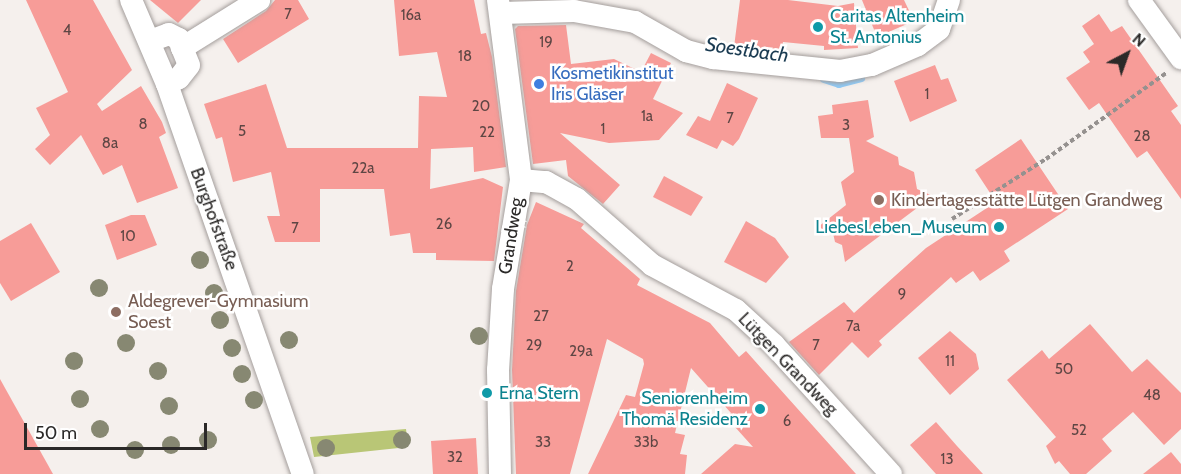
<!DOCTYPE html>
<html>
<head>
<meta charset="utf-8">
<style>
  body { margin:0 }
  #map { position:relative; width:1181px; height:474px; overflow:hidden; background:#f5f0ed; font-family:Cabin,sans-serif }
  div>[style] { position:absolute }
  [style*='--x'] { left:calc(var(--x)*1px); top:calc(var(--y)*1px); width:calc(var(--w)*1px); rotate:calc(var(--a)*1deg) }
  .green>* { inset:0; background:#b9c676 }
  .stream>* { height:8px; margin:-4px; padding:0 4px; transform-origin:4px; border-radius:4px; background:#8ecaf7 }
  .building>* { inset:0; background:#f79c98 }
  .path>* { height:4px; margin-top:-2px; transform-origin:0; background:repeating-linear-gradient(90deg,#95918f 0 4.5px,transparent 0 7.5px) }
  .roads { filter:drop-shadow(0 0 2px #a49e9c) drop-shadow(0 0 2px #a49e9c) }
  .street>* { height:22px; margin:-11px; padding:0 11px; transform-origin:11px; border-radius:11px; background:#fff }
  .trees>* { width:18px; height:18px; margin:-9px; border-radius:50%; background:#878872 }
  .dots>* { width:16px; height:16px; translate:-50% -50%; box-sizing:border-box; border:3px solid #fff; border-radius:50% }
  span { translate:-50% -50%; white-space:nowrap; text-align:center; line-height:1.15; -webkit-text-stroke:5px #fff; paint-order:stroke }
  .number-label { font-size:15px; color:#5e4644 }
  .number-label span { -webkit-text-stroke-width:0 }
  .culture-label { font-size:18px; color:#0d838f }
  .left { translate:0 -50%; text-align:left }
  .right { translate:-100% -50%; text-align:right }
  .shop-label { font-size:18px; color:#366cbe }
  .education-label { font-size:18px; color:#785e54 }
  .street-label { font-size:18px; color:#2b2928 }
  .water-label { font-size:20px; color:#1a3b52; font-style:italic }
  .north { position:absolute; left:1097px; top:24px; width:60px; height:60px; -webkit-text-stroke:4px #fff; paint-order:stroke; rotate:41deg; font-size:16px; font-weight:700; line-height:24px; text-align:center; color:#2b2928 }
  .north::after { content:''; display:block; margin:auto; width:21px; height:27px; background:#2b2928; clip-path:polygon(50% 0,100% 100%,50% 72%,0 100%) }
  .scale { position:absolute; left:24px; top:423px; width:183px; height:27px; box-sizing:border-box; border:3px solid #2b2928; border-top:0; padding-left:8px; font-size:18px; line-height:21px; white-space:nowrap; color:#2b2928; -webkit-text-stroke:4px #fff; paint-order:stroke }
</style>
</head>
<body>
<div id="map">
  <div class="green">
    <i style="clip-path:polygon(406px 429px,408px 447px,314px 457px,310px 437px)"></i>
  </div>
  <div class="stream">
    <i style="--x:824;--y:79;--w:16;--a:18"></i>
    <i style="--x:839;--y:84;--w:23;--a:-15"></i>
  </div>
  <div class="building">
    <i style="clip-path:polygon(26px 0,93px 0,132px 70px,97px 104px,102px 111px,141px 86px,162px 122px,166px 133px,159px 137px,178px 188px,137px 203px,122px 165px,103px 175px,81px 135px,50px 165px,35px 149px,50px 135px,36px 108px,68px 92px)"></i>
    <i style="clip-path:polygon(150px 0,201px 0,178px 23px)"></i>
    <i style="clip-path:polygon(275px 0,298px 0,309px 19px,238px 63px,223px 39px,266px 11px)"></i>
    <i style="clip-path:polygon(394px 0,474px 0,481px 34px,486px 33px,492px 57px,506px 167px,474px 172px,473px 147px,431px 149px,430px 189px,483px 178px,503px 187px,494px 261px,436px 260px,436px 253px,413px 253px,410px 233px,390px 236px,384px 189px,320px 189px,320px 242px,275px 242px,267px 216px,280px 216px,271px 172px,233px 182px,222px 137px,216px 139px,204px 104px,266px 84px,287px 148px,418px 148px,419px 96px,447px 97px,437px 52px,399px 56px)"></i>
    <i style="clip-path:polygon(740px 0,788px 0,838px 6px,854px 3px,858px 48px,824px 50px,824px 46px,783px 42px,781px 51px,734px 47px)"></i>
    <i style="clip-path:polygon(862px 0,904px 0,914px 21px,877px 37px)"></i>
    <i style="clip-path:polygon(1099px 14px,1111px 32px,1122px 26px,1178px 106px,1171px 111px,1181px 125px,1181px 199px,1147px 151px,1137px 158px,1099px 103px,1089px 110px,1066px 78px,1090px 62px,1083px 52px,1094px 44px,1082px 26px)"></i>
    <i style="clip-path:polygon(566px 25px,571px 64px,614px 59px,641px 72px,651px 53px,671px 63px,653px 99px,683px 113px,659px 140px,609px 143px,560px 133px,620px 185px,603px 204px,568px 176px,566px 160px,533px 164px,515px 29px,518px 26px)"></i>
    <i style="clip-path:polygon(935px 65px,941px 80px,948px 78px,957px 101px,910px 122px,894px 81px)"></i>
    <i style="clip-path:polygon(727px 83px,758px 98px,739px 139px,733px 146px,722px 140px,717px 149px,686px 135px,698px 116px,710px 121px)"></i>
    <i style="clip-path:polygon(868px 100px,874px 137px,866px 141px,898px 157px,899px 165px,914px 172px,917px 189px,933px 196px,845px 262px,842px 245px,835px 242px,833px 233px,818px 227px,846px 205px,841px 182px,854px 172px,849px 138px,821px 138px,818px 116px,833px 114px,832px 105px)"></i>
    <i style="clip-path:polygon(1021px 139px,1068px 209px,1004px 251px,1010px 261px,980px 281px,973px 271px,956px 283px,951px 277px,879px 341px,882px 345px,868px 358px,852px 342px,819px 375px,789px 342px,844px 302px,854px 313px,926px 248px,996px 202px,975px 170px)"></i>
    <i style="clip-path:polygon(664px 176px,703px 197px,691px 216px,653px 197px)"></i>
    <i style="clip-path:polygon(536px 202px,584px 224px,581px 228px,640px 279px,637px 285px,710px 323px,739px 357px,746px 351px,856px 474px,701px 474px,735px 444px,753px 447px,726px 417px,731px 413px,691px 368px,675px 433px,685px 435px,680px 454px,687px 455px,685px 474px,588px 474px,626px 395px,635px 397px,644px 364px,643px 359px,607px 339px,570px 474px,516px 474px,512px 370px,516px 291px,527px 225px)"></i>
    <i style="clip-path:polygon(131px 215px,145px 215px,157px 245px,117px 260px,105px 225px)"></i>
    <i style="clip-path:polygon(746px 221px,775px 238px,789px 257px,766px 283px,724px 262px)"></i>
    <i style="clip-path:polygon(31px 223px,60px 272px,11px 301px,0 283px,0 241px)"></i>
    <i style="clip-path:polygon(1090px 324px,1132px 372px,1147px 359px,1181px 393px,1181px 429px,1164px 445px,1133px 412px,1102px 439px,1112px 451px,1086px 474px,1070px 474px,1059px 461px,1055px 464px,1046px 446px,1056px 437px,1007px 380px,1042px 350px,1049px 359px)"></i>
    <i style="clip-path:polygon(950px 331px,976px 354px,979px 369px,950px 395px,918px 358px)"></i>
    <i style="clip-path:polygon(0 379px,53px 474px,0 474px)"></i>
    <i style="clip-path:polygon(936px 422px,957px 446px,983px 474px,936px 474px,910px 445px)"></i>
    <i style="clip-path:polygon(476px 438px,478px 474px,433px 474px,431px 441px)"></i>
    <i style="clip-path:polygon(1171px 452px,1181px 464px,1181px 474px,1143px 474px)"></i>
  </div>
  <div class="path">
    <i style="--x:952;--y:219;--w:112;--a:-32.6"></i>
    <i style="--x:1046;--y:159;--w:148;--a:-35.6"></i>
    <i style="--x:267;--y:300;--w:26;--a:16"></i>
  </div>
  <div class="roads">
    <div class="street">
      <i style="--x:131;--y:0;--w:91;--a:66.8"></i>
      <i style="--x:167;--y:84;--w:413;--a:70.8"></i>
      <i style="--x:498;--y:0;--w:181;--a:82.7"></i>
      <i style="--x:521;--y:180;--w:110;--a:99.4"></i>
      <i style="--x:503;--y:289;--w:81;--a:93.5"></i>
      <i style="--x:498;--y:370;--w:104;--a:88.9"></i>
      <i style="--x:1139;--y:0;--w:72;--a:54.1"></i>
      <i style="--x:501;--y:13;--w:73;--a:-1.6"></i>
      <i style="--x:574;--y:11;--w:62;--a:10.2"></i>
      <i style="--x:635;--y:22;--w:59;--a:29.6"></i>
      <i style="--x:686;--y:51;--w:28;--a:15"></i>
      <i style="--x:713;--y:58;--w:128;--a:5.8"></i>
      <i style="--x:840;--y:71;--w:33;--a:-11"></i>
      <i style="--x:872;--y:65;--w:50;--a:-23.5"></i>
      <i style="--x:918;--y:45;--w:26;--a:-37"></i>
      <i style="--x:939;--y:29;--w:31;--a:-71"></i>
      <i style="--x:150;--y:41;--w:20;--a:-20"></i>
      <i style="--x:169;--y:34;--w:11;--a:27"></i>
      <i style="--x:179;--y:39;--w:9;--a:72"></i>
      <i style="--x:167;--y:84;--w:13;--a:-27"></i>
      <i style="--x:179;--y:78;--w:16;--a:-52"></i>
      <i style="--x:189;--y:65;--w:18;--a:-112"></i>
      <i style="--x:182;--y:48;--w:91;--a:-31.9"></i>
      <i style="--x:521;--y:180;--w:25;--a:5"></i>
      <i style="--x:546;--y:182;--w:35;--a:29"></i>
      <i style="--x:577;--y:199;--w:100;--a:41.3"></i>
      <i style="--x:652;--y:265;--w:95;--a:28.2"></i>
      <i style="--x:736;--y:310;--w:52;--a:42.6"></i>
      <i style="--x:774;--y:345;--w:174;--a:47.8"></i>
    </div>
  </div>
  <div class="trees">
    <i style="left:200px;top:260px"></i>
    <i style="left:99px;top:288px"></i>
    <i style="left:214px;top:293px"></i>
    <i style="left:220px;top:320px"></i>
    <i style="left:479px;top:336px"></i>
    <i style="left:289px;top:340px"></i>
    <i style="left:126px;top:343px"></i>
    <i style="left:232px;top:348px"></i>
    <i style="left:74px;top:361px"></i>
    <i style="left:158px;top:371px"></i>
    <i style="left:242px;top:374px"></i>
    <i style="left:80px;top:399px"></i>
    <i style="left:254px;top:400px"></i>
    <i style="left:169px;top:406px"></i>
    <i style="left:100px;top:429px"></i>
    <i style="left:208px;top:440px"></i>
    <i style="left:402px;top:440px"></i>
    <i style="left:171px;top:445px"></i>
    <i style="left:326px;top:448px"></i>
    <i style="left:135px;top:450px"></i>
  </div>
  <div class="dots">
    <i style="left:818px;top:27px;background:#0f9aa8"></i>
    <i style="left:539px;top:84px;background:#3f7fe0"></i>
    <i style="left:879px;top:200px;background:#8d6e63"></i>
    <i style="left:999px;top:227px;background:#0f9aa8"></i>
    <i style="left:116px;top:312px;background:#8d6e63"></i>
    <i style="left:487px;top:393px;background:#0f9aa8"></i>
    <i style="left:760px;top:409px;background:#0f9aa8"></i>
  </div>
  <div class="number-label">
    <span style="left:288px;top:15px">7</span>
    <span style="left:411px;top:16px">16a</span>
    <span style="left:67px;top:31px">4</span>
    <span style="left:546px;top:43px">19</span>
    <span style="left:465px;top:57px">18</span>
    <span style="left:927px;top:95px">1</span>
    <span style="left:481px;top:107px">20</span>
    <span style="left:647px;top:117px">1a</span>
    <span style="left:730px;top:119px">7</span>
    <span style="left:143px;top:125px">8</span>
    <span style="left:846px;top:126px">3</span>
    <span style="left:603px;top:130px">1</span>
    <span style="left:242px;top:132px">5</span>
    <span style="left:487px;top:133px">22</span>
    <span style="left:1142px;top:137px">28</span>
    <span style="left:110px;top:144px">8a</span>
    <span style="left:363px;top:169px">22a</span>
    <span style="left:444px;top:225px">26</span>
    <span style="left:295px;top:229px">7</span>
    <span style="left:128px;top:237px">10</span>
    <span style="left:570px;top:267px">2</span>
    <span style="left:902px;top:295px">9</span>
    <span style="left:541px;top:317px">27</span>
    <span style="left:853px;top:327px">7a</span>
    <span style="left:534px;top:346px">29</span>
    <span style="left:816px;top:346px">7</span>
    <span style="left:581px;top:352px">29a</span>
    <span style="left:950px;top:362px">11</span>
    <span style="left:1064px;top:370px">50</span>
    <span style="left:1152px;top:396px">48</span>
    <span style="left:787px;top:422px">6</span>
    <span style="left:1079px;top:431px">52</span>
    <span style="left:543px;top:443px">33</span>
    <span style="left:646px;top:443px">33b</span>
    <span style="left:455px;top:458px">32</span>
    <span style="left:947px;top:460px">13</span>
  </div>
  <div class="culture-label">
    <span class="left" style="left:830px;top:27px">Caritas Altenheim<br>St. Antonius</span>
    <span class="right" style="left:987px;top:227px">LiebesLeben_Museum</span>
    <span class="left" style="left:499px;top:393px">Erna Stern</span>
    <span class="right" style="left:748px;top:409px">Seniorenheim<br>Thomä Residenz</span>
  </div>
  <div class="shop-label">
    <span class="left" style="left:551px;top:84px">Kosmetikinstitut<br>Iris Gläser</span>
  </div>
  <div class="education-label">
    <span class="left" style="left:891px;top:200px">Kindertagesstätte Lütgen Grandweg</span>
    <span class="left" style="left:128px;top:312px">Aldegrever-Gymnasium<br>Soest</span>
  </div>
  <div class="street-label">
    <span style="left:214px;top:219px;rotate:70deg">Burghofstraße</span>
    <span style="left:511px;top:236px;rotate:-81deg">Grandweg</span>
    <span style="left:788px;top:364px;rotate:46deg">Lütgen Grandweg</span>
  </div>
  <div class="water-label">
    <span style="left:747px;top:50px;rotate:8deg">Soestbach</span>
  </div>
  <div class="north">N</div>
  <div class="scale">50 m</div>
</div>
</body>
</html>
